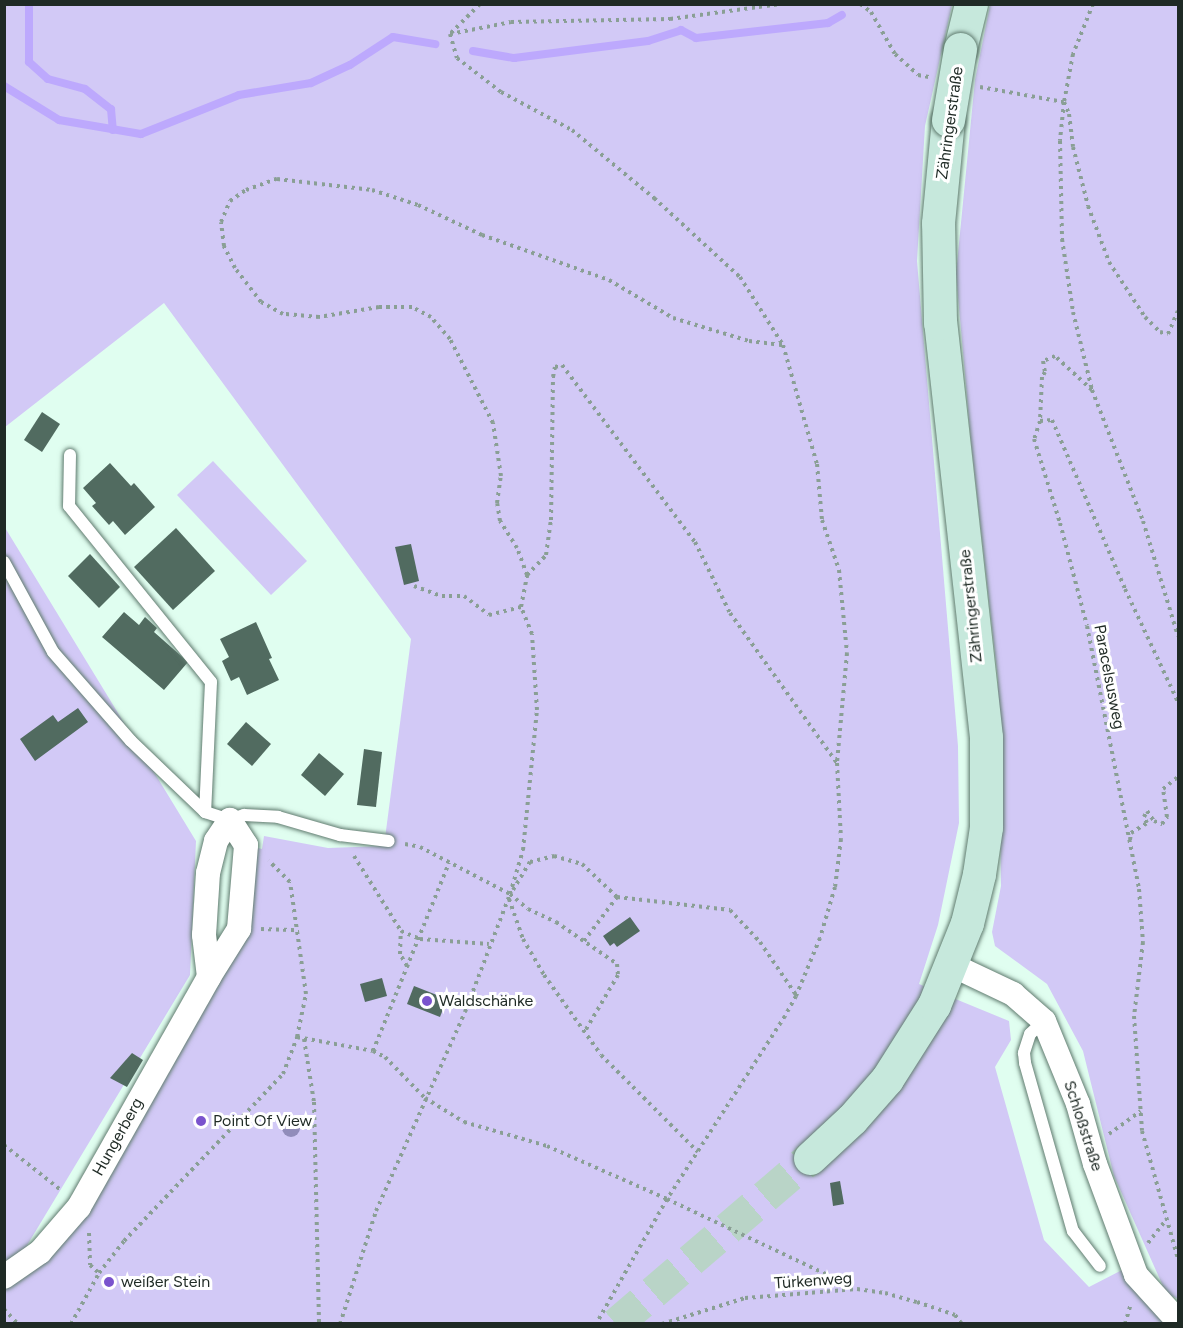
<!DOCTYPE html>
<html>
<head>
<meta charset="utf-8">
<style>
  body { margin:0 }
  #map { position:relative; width:1183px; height:1328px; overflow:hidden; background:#e0fef0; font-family:Figtree,sans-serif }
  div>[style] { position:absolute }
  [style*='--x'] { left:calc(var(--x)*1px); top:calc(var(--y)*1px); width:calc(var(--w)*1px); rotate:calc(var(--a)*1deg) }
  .green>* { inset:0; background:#d2c9f6 }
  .stream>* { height:8px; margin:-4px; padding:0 4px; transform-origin:4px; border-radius:4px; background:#bda9fd }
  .building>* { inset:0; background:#516b60 }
  .secondary-tunnel>* { height:33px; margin-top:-16.5px; transform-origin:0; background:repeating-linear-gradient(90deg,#b9d4c7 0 33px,transparent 0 49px) }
  .path>* { height:4px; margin-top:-2px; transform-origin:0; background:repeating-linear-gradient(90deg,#8a9f95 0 3px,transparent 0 7.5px) }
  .roads { filter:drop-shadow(0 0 2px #607b6f) drop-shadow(0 0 2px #607b6f) }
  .service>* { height:12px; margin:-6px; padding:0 6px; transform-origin:6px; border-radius:6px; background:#fff }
  .minor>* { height:24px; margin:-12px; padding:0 12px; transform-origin:12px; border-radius:12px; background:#fff }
  .secondary>* { height:33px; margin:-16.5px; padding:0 16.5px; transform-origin:16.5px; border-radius:16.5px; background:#c6e8dc }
  .bridges { filter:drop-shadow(0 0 2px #607b6f) drop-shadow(0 0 2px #607b6f) }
  .secondary-bridge>* { height:33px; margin:-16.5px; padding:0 16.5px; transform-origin:16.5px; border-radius:16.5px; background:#c6e8dc }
  .trees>* { width:18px; height:18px; margin:-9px; border-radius:50%; background:#918cba }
  .dots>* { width:16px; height:16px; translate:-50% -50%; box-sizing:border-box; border:3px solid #fff; border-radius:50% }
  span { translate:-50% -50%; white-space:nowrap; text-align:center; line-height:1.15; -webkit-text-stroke:6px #fff; paint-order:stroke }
  .street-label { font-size:16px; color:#1f2a25 }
  .poi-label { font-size:16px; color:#1f2a25 }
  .left { translate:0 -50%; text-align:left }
  .frame { position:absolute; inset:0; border:6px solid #1f2a25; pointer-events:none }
</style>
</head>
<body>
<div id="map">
  <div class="green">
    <i style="clip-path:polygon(5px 5px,952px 5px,925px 126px,917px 261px,958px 746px,959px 823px,938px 925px,919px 984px,1009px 1021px,1011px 1040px,995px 1067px,1044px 1240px,1089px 1287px,1122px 1270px,1167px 1323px,5px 1323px,4px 526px,196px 841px,190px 975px,11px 1272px,40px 1252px,219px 963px,246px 845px,262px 849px,264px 836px,328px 848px,384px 846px,411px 639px,164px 303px,5px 427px)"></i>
    <i style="clip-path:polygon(990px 5px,1178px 5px,1178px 1299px,1166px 1293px,1114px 1176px,1083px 1051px,1047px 984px,995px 946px,992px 932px,1001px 886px,998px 680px,971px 442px,956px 274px,975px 80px)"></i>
    <i style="clip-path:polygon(213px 461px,307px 561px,271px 595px,177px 495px)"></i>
  </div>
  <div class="stream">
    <i style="--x:29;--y:4;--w:58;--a:90"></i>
    <i style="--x:29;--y:62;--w:25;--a:42"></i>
    <i style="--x:48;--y:79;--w:38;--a:15"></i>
    <i style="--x:85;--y:89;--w:33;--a:38"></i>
    <i style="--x:111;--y:109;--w:21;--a:85"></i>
    <i style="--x:473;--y:51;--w:42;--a:9.7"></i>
    <i style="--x:514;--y:58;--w:135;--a:-7.2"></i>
    <i style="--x:648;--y:41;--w:35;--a:-18"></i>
    <i style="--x:681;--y:30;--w:17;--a:28"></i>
    <i style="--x:696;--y:38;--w:133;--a:-6.5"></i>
    <i style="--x:828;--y:23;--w:16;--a:-30"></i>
    <i style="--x:4;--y:86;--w:65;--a:31.7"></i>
    <i style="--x:59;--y:120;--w:83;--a:9.7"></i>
    <i style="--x:141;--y:134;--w:105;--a:-21.7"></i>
    <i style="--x:239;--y:95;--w:73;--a:-9.5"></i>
    <i style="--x:311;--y:83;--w:43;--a:-24.8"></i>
    <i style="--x:350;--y:65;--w:51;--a:-33.1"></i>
    <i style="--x:393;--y:37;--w:43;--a:9.5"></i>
  </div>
  <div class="building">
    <i style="clip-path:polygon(42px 412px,60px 424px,42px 452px,24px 440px)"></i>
    <i style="clip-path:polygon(110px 463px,131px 486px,134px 483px,155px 507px,125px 535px,113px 521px,109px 525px,92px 506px,96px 503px,83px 488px)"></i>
    <i style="clip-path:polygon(176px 528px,215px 571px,173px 610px,134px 567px)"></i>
    <i style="clip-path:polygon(411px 544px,419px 581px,404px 585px,395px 547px)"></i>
    <i style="clip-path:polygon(90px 554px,120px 587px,99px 608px,68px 576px)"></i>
    <i style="clip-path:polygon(124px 612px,139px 625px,145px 617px,157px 628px,154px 632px,188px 662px,164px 690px,102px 637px)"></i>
    <i style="clip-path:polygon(256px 622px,272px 658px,269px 659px,279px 680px,247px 695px,239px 677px,231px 681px,222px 661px,229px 657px,220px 639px)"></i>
    <i style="clip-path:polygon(78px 708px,88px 722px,35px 761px,20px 739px,53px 715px,58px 722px)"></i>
    <i style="clip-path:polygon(246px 722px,271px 744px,252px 766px,227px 744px)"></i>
    <i style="clip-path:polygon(364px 749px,382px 752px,376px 807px,357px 805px)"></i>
    <i style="clip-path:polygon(319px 753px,344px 774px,325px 796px,301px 775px)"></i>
    <i style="clip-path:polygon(630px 917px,640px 931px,617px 947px,614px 943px,610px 946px,603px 936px)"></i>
    <i style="clip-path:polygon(382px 978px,387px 996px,365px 1002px,360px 984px)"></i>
    <i style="clip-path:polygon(414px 986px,447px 999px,440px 1017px,407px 1004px)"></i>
    <i style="clip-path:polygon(132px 1053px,143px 1060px,127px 1087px,110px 1078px)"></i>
    <i style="clip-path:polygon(840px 1181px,844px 1204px,833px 1206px,830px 1183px)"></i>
  </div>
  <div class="secondary-tunnel">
    <i style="--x:616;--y:1324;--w:255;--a:-40.6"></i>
  </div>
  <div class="path">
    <i style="--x:860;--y:4;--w:14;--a:36"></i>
    <i style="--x:871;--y:12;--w:48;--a:60.3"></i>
    <i style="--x:895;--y:54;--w:31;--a:42"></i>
    <i style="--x:918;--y:75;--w:11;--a:10"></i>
    <i style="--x:1093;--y:4;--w:54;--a:111.8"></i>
    <i style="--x:1073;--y:54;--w:49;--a:100.6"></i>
    <i style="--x:1064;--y:102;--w:39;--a:96"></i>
    <i style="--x:1060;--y:141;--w:98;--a:88.8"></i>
    <i style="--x:1062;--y:239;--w:74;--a:81.4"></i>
    <i style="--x:1073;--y:312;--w:80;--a:76.3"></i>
    <i style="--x:1092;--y:390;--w:141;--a:68.7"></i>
    <i style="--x:1143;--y:521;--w:120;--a:73.1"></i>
    <i style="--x:451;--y:33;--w:41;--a:-45"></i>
    <i style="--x:450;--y:34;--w:25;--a:74"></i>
    <i style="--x:457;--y:58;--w:56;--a:37.7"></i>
    <i style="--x:501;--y:92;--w:81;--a:28.2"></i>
    <i style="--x:572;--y:130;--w:107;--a:39.7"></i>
    <i style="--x:654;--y:198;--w:117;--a:42.6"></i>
    <i style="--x:740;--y:277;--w:80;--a:57.7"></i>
    <i style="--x:783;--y:345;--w:124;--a:74.1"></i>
    <i style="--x:817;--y:464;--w:56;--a:84.9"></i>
    <i style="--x:822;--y:520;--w:53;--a:71.2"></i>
    <i style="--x:839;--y:570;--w:83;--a:84.5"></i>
    <i style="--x:847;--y:653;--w:110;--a:95.2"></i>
    <i style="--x:837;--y:763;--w:76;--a:87"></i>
    <i style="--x:841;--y:839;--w:48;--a:97.1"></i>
    <i style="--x:835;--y:887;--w:53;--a:106.4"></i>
    <i style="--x:820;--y:938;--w:63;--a:112.5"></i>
    <i style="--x:796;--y:996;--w:23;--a:119"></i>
    <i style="--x:785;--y:1016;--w:218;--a:122.8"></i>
    <i style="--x:667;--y:1199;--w:144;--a:119.6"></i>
    <i style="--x:450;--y:34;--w:62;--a:-11.1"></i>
    <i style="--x:511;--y:22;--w:159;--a:-1.1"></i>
    <i style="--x:670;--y:19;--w:112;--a:-7.7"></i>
    <i style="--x:980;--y:87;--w:85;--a:10.1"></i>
    <i style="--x:1064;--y:102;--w:13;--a:67"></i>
    <i style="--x:1069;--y:114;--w:33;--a:83"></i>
    <i style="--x:1073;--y:147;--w:61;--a:75.7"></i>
    <i style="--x:1088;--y:206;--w:60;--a:69.4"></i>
    <i style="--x:1109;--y:262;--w:66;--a:56.8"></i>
    <i style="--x:1145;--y:317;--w:21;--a:45"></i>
    <i style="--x:1160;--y:332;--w:8;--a:14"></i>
    <i style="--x:1168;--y:334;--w:25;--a:-67"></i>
    <i style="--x:1092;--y:390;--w:50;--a:-137.4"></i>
    <i style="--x:1055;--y:356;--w:13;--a:157"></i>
    <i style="--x:1043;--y:361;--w:11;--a:80"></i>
    <i style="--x:1045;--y:372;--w:6;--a:121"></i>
    <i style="--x:1042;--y:377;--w:44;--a:92.6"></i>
    <i style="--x:1040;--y:421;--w:19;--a:108"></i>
    <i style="--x:1034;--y:439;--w:88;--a:72.8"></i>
    <i style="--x:1060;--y:523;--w:106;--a:75.3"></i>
    <i style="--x:1087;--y:626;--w:268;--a:78.8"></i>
    <i style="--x:1139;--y:889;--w:53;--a:85.7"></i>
    <i style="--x:1143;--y:942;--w:75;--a:96.9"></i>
    <i style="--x:1134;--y:1016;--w:115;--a:86"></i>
    <i style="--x:1142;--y:1131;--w:133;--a:74.3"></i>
    <i style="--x:1040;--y:421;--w:12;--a:-5"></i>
    <i style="--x:1052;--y:420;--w:184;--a:66.6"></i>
    <i style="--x:1125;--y:589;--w:125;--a:64.9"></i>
    <i style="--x:527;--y:575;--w:28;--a:-46"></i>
    <i style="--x:546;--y:555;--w:35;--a:-82"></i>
    <i style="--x:551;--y:520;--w:143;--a:-89.2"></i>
    <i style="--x:553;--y:377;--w:10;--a:-79"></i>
    <i style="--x:555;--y:367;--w:7;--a:-16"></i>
    <i style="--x:562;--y:365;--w:221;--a:53.1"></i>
    <i style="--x:695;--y:542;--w:79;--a:63.8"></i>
    <i style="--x:730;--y:613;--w:184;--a:54.5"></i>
    <i style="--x:414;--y:586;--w:30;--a:20"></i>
    <i style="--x:442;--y:596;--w:22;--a:0"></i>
    <i style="--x:464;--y:596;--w:31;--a:37"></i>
    <i style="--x:489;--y:615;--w:33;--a:-14"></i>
    <i style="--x:1130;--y:840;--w:7;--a:-82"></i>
    <i style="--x:1131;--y:833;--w:19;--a:-32"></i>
    <i style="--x:1147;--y:823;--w:7;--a:-117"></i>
    <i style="--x:1144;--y:817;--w:7;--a:-63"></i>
    <i style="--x:1147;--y:811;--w:12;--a:55"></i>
    <i style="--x:1154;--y:821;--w:9;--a:21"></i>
    <i style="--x:1162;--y:824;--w:9;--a:-54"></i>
    <i style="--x:1167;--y:817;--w:28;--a:-98"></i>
    <i style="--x:1163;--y:789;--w:19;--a:-39"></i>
    <i style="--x:405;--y:844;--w:15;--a:11"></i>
    <i style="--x:420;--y:847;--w:102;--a:27.6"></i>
    <i style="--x:510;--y:894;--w:23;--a:40"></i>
    <i style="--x:528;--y:909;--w:31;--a:25"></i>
    <i style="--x:556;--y:922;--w:74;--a:34.5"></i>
    <i style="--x:617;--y:964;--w:11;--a:85"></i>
    <i style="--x:618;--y:975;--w:65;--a:120.5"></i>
    <i style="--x:354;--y:856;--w:89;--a:57.9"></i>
    <i style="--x:513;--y:890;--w:33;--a:-59"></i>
    <i style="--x:530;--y:862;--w:25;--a:-14"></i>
    <i style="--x:554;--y:856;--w:29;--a:16"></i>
    <i style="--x:582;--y:864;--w:48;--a:43.3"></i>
    <i style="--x:617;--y:897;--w:114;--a:6.6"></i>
    <i style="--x:730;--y:910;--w:44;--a:46.8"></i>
    <i style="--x:760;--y:942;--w:64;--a:55.8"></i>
    <i style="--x:509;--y:899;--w:42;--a:70.7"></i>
    <i style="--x:523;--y:939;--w:42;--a:59.7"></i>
    <i style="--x:544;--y:975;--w:98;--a:54.5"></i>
    <i style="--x:601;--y:1055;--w:137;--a:45"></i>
    <i style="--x:261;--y:929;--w:38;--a:2"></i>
    <i style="--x:584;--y:941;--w:55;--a:-53.1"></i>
    <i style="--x:407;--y:966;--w:14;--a:-120"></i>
    <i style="--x:400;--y:954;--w:23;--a:-88"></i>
    <i style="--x:401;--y:931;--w:21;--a:23"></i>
    <i style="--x:420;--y:939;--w:69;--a:4.1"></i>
    <i style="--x:297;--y:1037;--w:77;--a:10.4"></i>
    <i style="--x:373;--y:1051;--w:13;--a:27"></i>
    <i style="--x:385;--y:1057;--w:57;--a:45.7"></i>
    <i style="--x:425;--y:1098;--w:46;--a:31.6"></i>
    <i style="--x:464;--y:1122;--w:86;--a:16.1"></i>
    <i style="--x:547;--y:1146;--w:131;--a:23.8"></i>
    <i style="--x:667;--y:1199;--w:210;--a:25.3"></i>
    <i style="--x:304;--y:1039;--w:64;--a:81"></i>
    <i style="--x:314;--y:1102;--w:222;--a:88.7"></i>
    <i style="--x:373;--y:1051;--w:203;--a:-68"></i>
    <i style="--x:1109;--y:1134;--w:39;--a:-36"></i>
    <i style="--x:4;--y:1145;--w:74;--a:38.4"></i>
    <i style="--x:89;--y:1233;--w:32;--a:88"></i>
    <i style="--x:90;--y:1265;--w:12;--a:42"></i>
    <i style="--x:1148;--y:1243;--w:31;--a:-52"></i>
    <i style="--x:4;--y:1309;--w:21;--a:47"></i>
    <i style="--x:71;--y:1324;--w:58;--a:-61.2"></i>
    <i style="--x:99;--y:1273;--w:41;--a:-52"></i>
    <i style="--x:124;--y:1241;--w:231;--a:-46.4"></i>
    <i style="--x:283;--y:1074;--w:40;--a:-69"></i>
    <i style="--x:297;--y:1037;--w:44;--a:-78.2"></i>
    <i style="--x:306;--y:994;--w:113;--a:-98.1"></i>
    <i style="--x:290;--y:882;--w:30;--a:-135"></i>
    <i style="--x:340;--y:1324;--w:119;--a:-72.3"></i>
    <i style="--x:376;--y:1211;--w:218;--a:-65.9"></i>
    <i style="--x:465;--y:1012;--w:126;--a:-69.1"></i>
    <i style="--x:510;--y:894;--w:46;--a:-73.5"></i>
    <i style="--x:523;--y:850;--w:141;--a:-84.3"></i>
    <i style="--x:537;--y:710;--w:76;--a:-93.8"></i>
    <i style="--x:532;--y:634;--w:29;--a:-112"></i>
    <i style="--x:521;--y:607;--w:33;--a:-79"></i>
    <i style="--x:527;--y:575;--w:29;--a:-110"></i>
    <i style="--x:517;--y:548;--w:32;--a:-122"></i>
    <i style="--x:500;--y:521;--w:18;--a:-99"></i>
    <i style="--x:497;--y:503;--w:27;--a:-82"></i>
    <i style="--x:501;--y:476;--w:54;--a:-98.6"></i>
    <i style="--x:493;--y:423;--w:94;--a:-117.1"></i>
    <i style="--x:450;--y:339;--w:29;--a:-131"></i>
    <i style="--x:431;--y:317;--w:21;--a:-152"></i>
    <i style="--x:412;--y:307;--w:33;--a:180"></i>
    <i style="--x:379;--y:307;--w:61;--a:170.5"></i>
    <i style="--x:319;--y:317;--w:36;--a:-175"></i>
    <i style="--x:283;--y:314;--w:25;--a:-151"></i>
    <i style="--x:261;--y:302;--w:43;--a:-127.4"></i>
    <i style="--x:235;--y:268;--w:25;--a:-117"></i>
    <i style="--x:224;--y:246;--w:24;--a:-97"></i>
    <i style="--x:221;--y:222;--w:23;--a:-67"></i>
    <i style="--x:230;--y:201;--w:19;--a:-35"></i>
    <i style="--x:246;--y:190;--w:33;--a:-20"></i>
    <i style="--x:277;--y:179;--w:96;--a:6.6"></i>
    <i style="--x:372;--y:190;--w:48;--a:18.1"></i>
    <i style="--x:418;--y:205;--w:71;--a:25.1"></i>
    <i style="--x:482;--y:235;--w:135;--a:19.5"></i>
    <i style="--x:609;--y:280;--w:74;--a:30.7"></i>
    <i style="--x:673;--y:318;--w:79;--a:16.8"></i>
    <i style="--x:749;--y:341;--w:34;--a:7"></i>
    <i style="--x:662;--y:1324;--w:87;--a:-17.4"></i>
    <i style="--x:745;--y:1298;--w:112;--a:-4.6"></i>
    <i style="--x:857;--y:1289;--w:28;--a:8"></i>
    <i style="--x:885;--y:1293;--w:33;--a:16"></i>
    <i style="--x:917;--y:1302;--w:40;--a:18.9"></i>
    <i style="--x:955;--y:1315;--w:11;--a:52"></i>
    <i style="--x:1125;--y:1324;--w:22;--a:-74"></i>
  </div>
  <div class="roads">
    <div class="service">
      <i style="--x:70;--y:455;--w:51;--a:91.1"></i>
      <i style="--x:69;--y:506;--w:226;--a:51.1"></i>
      <i style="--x:211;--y:682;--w:130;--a:92.6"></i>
      <i style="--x:4;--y:562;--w:102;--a:61.4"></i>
      <i style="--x:53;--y:652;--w:118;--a:48.8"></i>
      <i style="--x:131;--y:741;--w:103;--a:43.8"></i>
      <i style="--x:205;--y:812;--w:26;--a:18"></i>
      <i style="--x:230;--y:820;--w:15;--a:-20"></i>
      <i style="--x:244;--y:815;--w:34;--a:3"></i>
      <i style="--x:278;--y:817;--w:65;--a:16.2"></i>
      <i style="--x:340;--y:835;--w:49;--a:7"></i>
      <i style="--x:1044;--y:1021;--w:19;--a:137"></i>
      <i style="--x:1030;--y:1034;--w:20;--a:108"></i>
      <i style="--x:1024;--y:1053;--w:10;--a:84"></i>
      <i style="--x:1025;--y:1063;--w:175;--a:74.1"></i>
      <i style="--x:1073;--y:1231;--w:44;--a:52.4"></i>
    </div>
    <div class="minor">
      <i style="--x:952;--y:965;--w:68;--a:25.4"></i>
      <i style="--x:1013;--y:994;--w:41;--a:41.1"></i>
      <i style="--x:1044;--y:1021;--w:90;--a:67.7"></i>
      <i style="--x:1078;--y:1104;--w:62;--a:74.2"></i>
      <i style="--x:1095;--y:1164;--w:118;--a:69.7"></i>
      <i style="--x:1136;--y:1275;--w:62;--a:47.6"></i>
      <i style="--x:4;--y:1277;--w:44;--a:-34.8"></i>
      <i style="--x:40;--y:1252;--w:60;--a:-49.1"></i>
      <i style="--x:79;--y:1207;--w:264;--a:-60.5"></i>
      <i style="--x:209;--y:977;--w:57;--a:-58"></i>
      <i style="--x:239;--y:929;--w:84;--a:-85.2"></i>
      <i style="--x:246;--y:845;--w:30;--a:-123"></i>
      <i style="--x:230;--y:820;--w:25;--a:124"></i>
      <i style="--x:216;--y:841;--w:33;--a:104"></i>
      <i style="--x:208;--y:873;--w:62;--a:93.7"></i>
      <i style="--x:204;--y:935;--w:42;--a:83.2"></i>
    </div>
    <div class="secondary">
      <i style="--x:960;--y:49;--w:46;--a:-76.3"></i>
      <i style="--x:810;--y:1158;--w:57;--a:-42.9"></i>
      <i style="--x:852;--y:1119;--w:53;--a:-48.8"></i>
      <i style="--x:887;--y:1079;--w:88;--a:-57.6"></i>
      <i style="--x:934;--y:1005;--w:88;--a:-68.1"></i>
      <i style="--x:967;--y:923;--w:50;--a:-76.2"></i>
      <i style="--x:979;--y:874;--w:48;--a:-81.5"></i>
      <i style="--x:986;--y:827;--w:90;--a:-90"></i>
      <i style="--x:986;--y:737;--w:417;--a:-96.3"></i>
      <i style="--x:940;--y:323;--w:100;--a:-91.1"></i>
      <i style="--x:938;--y:223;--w:103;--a:-84.5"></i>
    </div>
  </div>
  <div class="bridges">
    <div class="secondary-bridge">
      <i style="--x:948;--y:120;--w:72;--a:-80.4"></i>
    </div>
  </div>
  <div class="trees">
    <i style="left:291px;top:1128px"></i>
  </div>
  <div class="dots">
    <i style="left:427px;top:1001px;background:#7a53cd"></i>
    <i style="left:201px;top:1121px;background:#7a53cd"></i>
    <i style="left:109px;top:1282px;background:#7a53cd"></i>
  </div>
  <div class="street-label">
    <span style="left:950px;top:123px;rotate:-82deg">Zähringerstraße</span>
    <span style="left:971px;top:606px;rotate:-96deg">Zähringerstraße</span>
    <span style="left:1109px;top:677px;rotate:79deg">Paracelsusweg</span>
    <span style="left:1083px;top:1126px;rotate:72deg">Schloßstraße</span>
    <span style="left:118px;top:1137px;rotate:-61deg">Hungerberg</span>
    <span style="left:813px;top:1281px;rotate:-4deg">Türkenweg</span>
  </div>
  <div class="poi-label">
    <span class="left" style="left:439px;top:1001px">Waldschänke</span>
    <span class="left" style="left:213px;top:1121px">Point Of View</span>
    <span class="left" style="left:121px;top:1282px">weißer Stein</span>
  </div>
  <div class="frame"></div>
</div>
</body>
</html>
